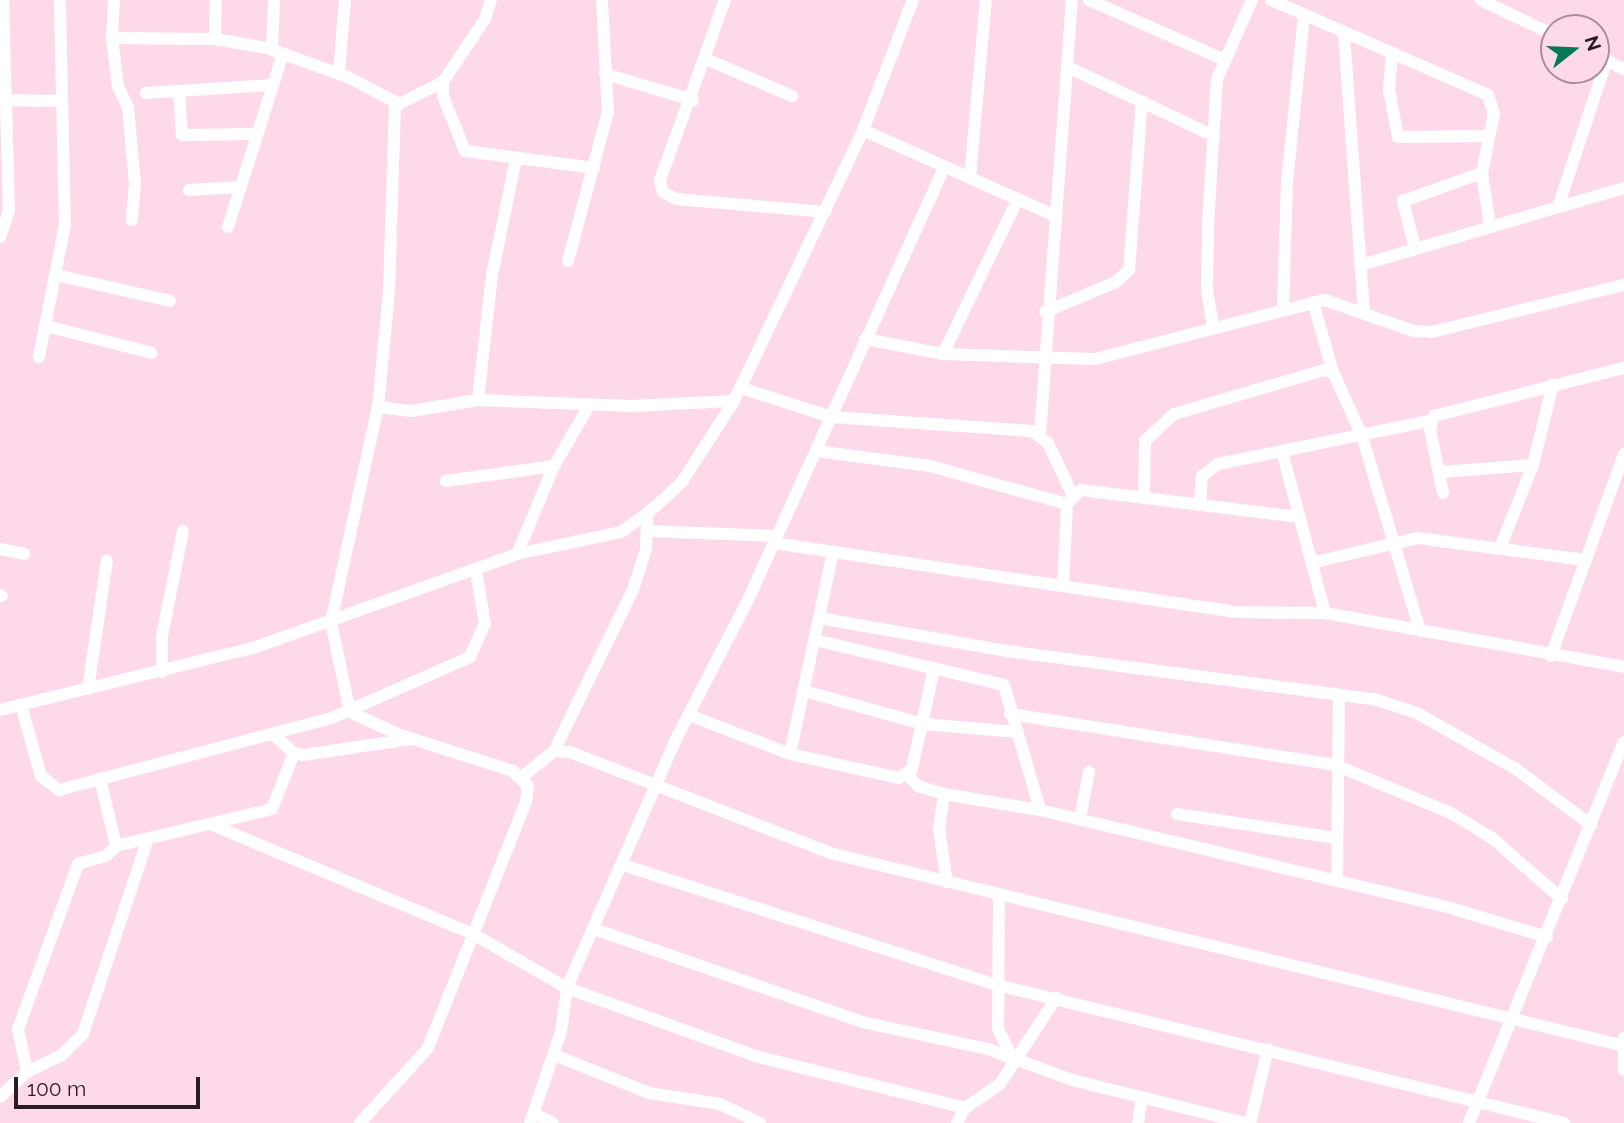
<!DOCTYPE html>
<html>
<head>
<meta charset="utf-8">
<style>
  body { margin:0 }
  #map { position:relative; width:1624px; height:1123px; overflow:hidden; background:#fed9ea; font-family:Raleway,sans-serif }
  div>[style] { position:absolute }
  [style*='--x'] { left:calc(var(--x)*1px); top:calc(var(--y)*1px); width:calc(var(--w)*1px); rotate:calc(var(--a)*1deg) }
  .minor>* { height:12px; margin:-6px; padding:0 6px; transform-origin:6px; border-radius:6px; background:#fff }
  span { translate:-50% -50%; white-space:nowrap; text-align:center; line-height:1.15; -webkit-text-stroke:7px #fed9ea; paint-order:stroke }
  .north { position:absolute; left:1540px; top:14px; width:70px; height:70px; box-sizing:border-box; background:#fed9ea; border:2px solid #a98d9a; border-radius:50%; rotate:72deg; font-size:19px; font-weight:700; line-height:28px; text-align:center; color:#291c23 }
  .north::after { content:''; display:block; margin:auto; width:24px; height:32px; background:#037a56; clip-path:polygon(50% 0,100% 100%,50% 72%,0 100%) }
  .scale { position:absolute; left:14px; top:1077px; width:186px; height:32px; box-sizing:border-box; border:4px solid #291c23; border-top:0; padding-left:9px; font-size:21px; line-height:24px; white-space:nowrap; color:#291c23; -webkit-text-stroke:5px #fed9ea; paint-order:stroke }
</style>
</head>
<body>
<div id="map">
  <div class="minor">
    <i style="--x:114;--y:0;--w:38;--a:93"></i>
    <i style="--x:112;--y:38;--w:48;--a:82.9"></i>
    <i style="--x:118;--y:86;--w:23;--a:65"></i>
    <i style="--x:128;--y:107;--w:77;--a:84.8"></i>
    <i style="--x:135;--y:184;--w:36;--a:95"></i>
    <i style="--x:491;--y:0;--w:20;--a:108"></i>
    <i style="--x:485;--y:19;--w:76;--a:123.7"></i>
    <i style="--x:443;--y:82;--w:14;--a:90"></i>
    <i style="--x:443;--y:96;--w:59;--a:68.2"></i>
    <i style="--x:465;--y:151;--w:130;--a:7.5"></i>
    <i style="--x:725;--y:0;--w:192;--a:109.8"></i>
    <i style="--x:660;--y:181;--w:11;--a:75"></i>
    <i style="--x:663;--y:192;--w:15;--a:28"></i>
    <i style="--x:676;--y:199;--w:150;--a:5"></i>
    <i style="--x:1089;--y:0;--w:146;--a:23.8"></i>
    <i style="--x:1271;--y:0;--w:237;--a:23.6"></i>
    <i style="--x:1488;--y:95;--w:19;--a:72"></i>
    <i style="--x:1494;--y:113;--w:61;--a:101.3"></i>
    <i style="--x:1482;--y:173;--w:54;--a:81.4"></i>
    <i style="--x:1481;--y:0;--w:81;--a:25.6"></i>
    <i style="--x:1344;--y:33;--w:282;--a:85.9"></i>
    <i style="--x:112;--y:38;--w:103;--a:0.6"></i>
    <i style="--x:215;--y:39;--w:53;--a:9.8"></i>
    <i style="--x:267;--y:48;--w:86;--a:19.7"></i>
    <i style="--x:348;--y:77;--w:58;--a:27.9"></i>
    <i style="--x:399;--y:104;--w:49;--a:-26.6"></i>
    <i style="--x:215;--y:39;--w:39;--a:-89"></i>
    <i style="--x:272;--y:50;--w:50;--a:-87.7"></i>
    <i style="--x:1392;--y:55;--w:35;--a:95"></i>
    <i style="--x:1389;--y:90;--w:48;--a:79.2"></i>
    <i style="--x:1398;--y:137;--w:89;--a:-0.6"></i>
    <i style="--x:1596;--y:55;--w:31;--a:27"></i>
    <i style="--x:706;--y:59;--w:94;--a:23.3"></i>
    <i style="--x:1070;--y:68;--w:159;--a:25.3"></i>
    <i style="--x:339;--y:74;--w:74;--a:-85.4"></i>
    <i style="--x:605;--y:74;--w:92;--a:16.5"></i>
    <i style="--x:179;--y:91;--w:44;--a:86.1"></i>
    <i style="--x:182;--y:135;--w:75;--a:-0.8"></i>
    <i style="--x:146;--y:93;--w:127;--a:-3.6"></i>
    <i style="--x:0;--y:100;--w:62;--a:0.9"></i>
    <i style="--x:395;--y:103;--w:188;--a:91.8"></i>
    <i style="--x:389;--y:291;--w:117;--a:95.4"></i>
    <i style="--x:378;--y:407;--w:33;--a:7"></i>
    <i style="--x:411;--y:411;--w:68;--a:-9.3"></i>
    <i style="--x:478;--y:400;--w:153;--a:2.2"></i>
    <i style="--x:631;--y:406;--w:103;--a:-2.8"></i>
    <i style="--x:863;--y:130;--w:210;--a:24.1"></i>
    <i style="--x:944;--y:168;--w:474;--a:114.4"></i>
    <i style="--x:748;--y:600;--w:154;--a:117.4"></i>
    <i style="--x:677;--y:737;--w:274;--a:113.7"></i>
    <i style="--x:567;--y:988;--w:204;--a:19.8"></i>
    <i style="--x:759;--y:1057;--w:212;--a:13.9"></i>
    <i style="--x:965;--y:1108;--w:42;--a:-34.4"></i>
    <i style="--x:1000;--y:1084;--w:103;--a:-56.9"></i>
    <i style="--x:970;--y:178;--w:179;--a:-84.9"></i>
    <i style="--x:189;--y:190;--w:52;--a:-3.3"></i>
    <i style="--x:1558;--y:207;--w:155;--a:-71.6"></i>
    <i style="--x:228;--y:227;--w:182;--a:-72.4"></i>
    <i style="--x:0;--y:237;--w:28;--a:-71"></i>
    <i style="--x:9;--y:211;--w:211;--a:-91.6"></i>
    <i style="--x:1415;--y:248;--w:49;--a:-104.3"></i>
    <i style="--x:1403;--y:201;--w:84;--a:-19.5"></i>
    <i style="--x:568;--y:261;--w:154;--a:-75"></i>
    <i style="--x:608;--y:112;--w:112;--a:-93.1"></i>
    <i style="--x:1361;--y:265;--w:274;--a:-16.3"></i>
    <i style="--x:56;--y:275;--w:117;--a:12.8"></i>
    <i style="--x:1313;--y:302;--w:73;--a:74.1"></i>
    <i style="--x:1283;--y:310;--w:127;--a:-88.2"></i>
    <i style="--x:1287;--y:183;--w:168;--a:-84.2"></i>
    <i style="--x:1045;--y:312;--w:77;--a:-22.9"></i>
    <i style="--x:1116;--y:282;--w:18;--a:-43"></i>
    <i style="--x:1129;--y:270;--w:169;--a:-85.6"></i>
    <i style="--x:46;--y:326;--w:109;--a:14.3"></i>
    <i style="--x:1213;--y:327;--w:37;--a:-99"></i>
    <i style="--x:1207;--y:290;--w:65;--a:-89.1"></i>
    <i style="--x:1208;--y:225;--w:146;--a:-86.5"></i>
    <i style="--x:1217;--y:79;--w:86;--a:-66.1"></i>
    <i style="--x:865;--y:339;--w:79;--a:10.9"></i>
    <i style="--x:943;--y:354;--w:152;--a:1.9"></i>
    <i style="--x:1095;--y:359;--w:237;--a:-14.4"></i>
    <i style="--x:1325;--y:300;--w:93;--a:19.4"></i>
    <i style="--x:1413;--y:331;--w:19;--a:3"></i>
    <i style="--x:1432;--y:332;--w:198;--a:-13.8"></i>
    <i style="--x:943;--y:354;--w:172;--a:-64.2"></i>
    <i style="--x:39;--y:357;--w:135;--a:-78.9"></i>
    <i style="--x:65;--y:225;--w:225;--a:-91.3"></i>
    <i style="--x:741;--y:388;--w:96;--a:17.7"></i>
    <i style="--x:832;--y:417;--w:200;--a:4"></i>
    <i style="--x:1032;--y:431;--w:20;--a:37"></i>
    <i style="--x:1048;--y:443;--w:56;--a:64.8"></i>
    <i style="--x:478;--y:400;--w:126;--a:-83.6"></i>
    <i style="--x:492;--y:275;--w:118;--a:-78.3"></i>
    <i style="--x:1040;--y:435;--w:436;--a:-85.8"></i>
    <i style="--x:816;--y:451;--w:115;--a:7.5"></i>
    <i style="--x:930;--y:466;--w:142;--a:15.5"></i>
    <i style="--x:1282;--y:451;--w:168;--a:75.1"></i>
    <i style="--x:1441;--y:472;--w:92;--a:-4.4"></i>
    <i style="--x:446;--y:481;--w:109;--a:-7.9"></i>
    <i style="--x:1443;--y:493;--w:65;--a:-101.5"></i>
    <i style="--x:1430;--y:429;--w:14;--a:-73"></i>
    <i style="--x:1434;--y:416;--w:196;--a:-14.2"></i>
    <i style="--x:1144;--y:497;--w:56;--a:-89"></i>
    <i style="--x:1145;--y:441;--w:40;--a:-43"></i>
    <i style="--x:1174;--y:414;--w:156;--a:-16.3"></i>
    <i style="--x:1324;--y:370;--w:9;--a:13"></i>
    <i style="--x:1333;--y:372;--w:70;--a:65.6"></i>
    <i style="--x:1362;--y:436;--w:203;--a:73.4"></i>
    <i style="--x:1200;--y:504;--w:28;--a:-86"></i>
    <i style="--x:1202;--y:476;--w:20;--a:-37"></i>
    <i style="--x:1218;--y:464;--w:216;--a:-11.5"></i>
    <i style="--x:647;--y:531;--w:130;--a:2.2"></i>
    <i style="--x:774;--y:543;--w:465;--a:8.5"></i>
    <i style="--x:1234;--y:612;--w:91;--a:0.6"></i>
    <i style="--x:1325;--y:613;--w:304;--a:10.2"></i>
    <i style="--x:1500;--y:548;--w:89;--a:-68.3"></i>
    <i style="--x:1533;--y:465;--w:83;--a:-76.1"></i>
    <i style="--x:0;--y:549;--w:25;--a:11"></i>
    <i style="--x:517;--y:554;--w:95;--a:-67.2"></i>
    <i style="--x:554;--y:466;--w:72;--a:-59.9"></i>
    <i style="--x:1311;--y:563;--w:110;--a:-13.2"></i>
    <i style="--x:1418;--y:538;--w:169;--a:7.5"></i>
    <i style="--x:1063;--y:586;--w:82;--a:-87.2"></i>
    <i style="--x:1067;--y:504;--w:20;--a:-45"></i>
    <i style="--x:1081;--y:490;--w:219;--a:7.1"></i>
    <i style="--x:0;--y:595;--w:2;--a:27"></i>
    <i style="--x:819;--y:618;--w:191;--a:10"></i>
    <i style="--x:1007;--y:651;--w:373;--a:7.5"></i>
    <i style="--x:1377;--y:700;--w:42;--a:18"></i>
    <i style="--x:1417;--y:713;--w:114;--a:29.5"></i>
    <i style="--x:1516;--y:769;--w:94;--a:36.7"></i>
    <i style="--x:815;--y:640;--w:194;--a:13.4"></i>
    <i style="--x:1004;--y:685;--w:130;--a:73.9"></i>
    <i style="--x:1040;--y:810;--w:426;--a:13.4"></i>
    <i style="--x:1454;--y:909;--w:97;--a:16.8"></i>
    <i style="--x:1551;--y:656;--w:215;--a:-70.1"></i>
    <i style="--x:162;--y:672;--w:36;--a:-90"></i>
    <i style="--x:162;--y:636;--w:107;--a:-78.7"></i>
    <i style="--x:88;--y:689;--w:130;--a:-81.6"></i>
    <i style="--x:804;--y:691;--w:123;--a:15.5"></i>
    <i style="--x:923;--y:724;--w:94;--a:4.9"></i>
    <i style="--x:21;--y:705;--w:74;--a:74.3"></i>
    <i style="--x:41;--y:776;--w:23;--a:38"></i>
    <i style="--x:59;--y:790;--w:282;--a:-14.8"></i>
    <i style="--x:332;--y:718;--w:151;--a:-23.8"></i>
    <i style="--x:470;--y:657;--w:36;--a:-66"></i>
    <i style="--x:485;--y:624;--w:54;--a:-99.6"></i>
    <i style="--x:0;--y:710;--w:264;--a:-13.8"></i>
    <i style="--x:256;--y:647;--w:277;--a:-19.6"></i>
    <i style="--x:517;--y:554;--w:106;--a:-11.9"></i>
    <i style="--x:621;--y:532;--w:32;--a:-35"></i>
    <i style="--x:647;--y:514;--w:47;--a:-42.4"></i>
    <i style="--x:682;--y:482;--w:96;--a:-57.3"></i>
    <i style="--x:734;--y:401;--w:300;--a:-64.5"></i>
    <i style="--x:863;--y:130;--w:139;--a:-69"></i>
    <i style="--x:1010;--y:714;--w:329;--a:8.9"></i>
    <i style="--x:1335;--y:765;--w:126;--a:22.5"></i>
    <i style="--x:1451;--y:813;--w:48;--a:31.4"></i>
    <i style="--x:1492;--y:838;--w:93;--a:41.1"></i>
    <i style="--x:689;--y:715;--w:108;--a:21.1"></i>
    <i style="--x:790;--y:754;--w:112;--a:12.4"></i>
    <i style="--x:899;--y:778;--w:16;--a:-35"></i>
    <i style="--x:912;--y:769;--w:102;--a:-77.6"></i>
    <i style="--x:274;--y:735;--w:27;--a:42"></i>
    <i style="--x:294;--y:753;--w:9;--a:13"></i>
    <i style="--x:303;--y:755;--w:109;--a:-8.4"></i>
    <i style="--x:554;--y:751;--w:179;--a:-63.9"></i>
    <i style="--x:633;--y:590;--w:43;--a:-72.4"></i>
    <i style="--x:646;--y:549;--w:35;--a:-88"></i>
    <i style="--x:790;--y:754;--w:207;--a:-78"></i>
    <i style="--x:908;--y:775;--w:15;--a:48"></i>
    <i style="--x:918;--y:786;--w:27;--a:17"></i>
    <i style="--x:944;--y:794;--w:97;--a:9.5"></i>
    <i style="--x:522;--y:777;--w:41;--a:-39.1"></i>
    <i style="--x:554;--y:751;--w:16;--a:4"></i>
    <i style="--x:570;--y:752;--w:279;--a:21.2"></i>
    <i style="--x:830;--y:853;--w:817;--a:13.66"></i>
    <i style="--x:944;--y:794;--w:35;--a:98"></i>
    <i style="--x:939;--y:829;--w:54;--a:81.4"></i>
    <i style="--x:1177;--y:814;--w:160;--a:8.6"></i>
    <i style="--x:1080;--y:819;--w:48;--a:-79.2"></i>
    <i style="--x:210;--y:824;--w:285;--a:22.7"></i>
    <i style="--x:473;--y:934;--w:108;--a:29.9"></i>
    <i style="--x:567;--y:988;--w:44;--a:97.8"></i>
    <i style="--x:561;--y:1032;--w:96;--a:108.8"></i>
    <i style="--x:116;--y:846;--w:160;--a:-13.3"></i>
    <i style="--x:272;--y:809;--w:60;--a:-68.6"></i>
    <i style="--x:623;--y:865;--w:393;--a:17.8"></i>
    <i style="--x:997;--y:985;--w:584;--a:13.68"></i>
    <i style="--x:1337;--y:880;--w:183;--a:-89.4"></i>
    <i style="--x:999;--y:895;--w:134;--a:90.4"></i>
    <i style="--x:998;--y:1029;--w:33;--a:63"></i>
    <i style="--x:594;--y:929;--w:284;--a:19.1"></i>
    <i style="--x:862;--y:1022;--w:129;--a:12.1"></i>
    <i style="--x:988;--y:1049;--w:90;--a:20.3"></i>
    <i style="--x:1072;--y:1080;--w:179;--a:13.9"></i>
    <i style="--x:1624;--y:1038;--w:32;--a:90"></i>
    <i style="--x:554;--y:1055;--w:102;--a:21.8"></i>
    <i style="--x:649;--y:1093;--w:72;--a:8.8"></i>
    <i style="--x:720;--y:1104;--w:44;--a:25.4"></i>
    <i style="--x:27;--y:1072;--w:39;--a:-26"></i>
    <i style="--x:62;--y:1055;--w:30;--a:-45"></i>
    <i style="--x:83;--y:1034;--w:206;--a:-71.6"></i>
    <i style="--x:0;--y:1097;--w:37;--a:-43"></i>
    <i style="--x:27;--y:1072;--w:44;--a:-101.8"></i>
    <i style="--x:18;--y:1029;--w:176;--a:-70"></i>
    <i style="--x:78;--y:864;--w:29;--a:-16"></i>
    <i style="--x:106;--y:856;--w:14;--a:-45"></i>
    <i style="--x:116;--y:846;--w:69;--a:-103.4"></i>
    <i style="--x:535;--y:1114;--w:20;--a:27"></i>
    <i style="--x:360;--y:1123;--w:101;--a:-47.8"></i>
    <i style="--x:428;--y:1048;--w:265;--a:-68.3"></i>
    <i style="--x:526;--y:802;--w:16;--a:-83"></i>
    <i style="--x:528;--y:786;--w:21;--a:-135"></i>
    <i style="--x:513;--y:771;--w:119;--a:-162.3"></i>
    <i style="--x:400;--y:735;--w:55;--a:-155.3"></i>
    <i style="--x:350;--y:712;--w:92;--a:-101.9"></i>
    <i style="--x:331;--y:622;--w:220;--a:-77.7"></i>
    <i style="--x:957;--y:1123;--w:17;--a:-62"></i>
    <i style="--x:1138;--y:1123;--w:25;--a:-81"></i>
    <i style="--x:1250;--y:1123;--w:76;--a:-76.3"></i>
    <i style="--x:1469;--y:1123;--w:411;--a:-67.9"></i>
  </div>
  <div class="north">N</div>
  <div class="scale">100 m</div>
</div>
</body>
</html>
